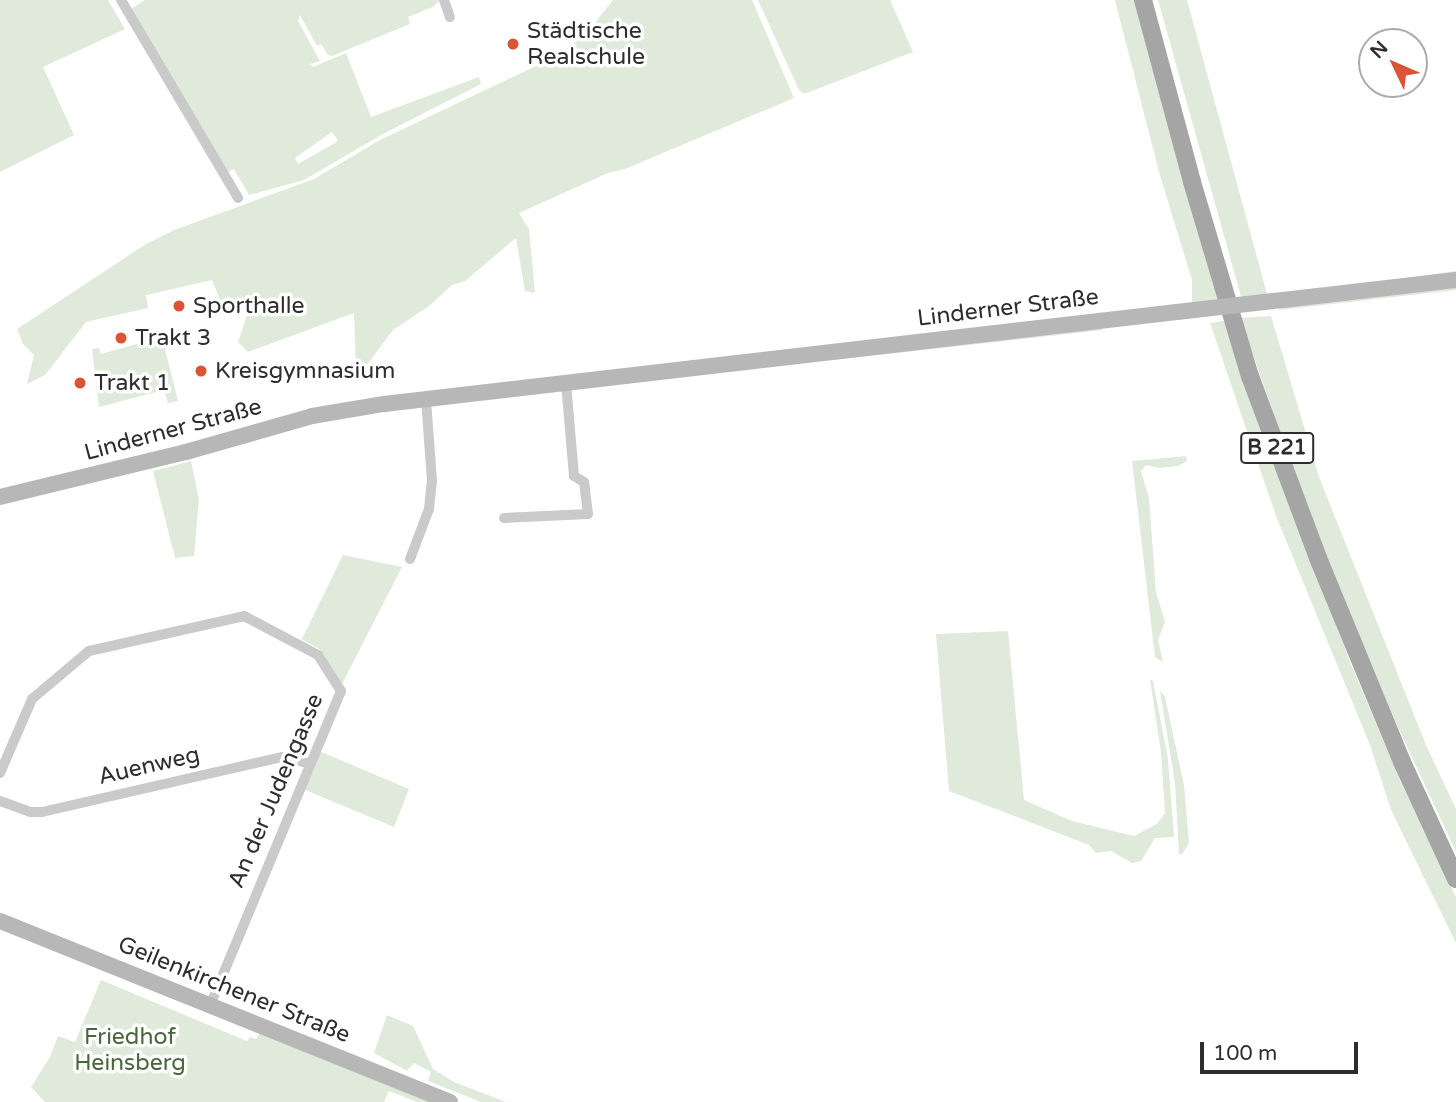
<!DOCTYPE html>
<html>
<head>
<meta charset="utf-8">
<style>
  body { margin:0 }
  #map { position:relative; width:1456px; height:1102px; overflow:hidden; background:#fff; font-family:"Varela Round",sans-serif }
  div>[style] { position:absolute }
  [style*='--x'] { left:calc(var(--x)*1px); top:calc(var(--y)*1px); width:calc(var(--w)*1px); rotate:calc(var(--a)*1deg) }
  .green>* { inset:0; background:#dfeadb }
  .street>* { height:10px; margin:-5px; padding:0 5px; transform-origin:5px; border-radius:5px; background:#cacaca }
  .secondary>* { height:16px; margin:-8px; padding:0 8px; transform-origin:8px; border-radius:8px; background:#b7b7b7 }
  .primary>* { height:18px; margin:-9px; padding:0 9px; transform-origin:9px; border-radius:9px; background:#a5a5a5 }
  .secondary-bridge>* { height:16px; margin:-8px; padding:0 8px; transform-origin:8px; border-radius:8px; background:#b7b7b7 }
  .dots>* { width:19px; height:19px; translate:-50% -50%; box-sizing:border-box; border:4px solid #fff; border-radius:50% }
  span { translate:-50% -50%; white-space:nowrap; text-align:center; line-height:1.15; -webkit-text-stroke:7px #fff; paint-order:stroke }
  .shield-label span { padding:2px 5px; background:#fff; border:2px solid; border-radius:5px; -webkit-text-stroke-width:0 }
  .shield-label { font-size:21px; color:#2d2d2d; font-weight:700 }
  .poi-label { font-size:23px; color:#2d2d2d }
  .left { translate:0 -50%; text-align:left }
  .street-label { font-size:23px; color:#2d2d2d }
  .park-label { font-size:23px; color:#46663d }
  .north { position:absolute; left:1358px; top:28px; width:70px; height:70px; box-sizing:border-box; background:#fff; border:2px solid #ababab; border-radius:50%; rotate:314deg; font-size:19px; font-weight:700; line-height:28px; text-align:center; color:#2d2d2d }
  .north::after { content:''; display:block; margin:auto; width:24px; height:32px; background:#db5438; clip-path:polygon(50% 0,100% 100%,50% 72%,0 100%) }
  .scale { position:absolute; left:1200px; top:1042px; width:158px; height:32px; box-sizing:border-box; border:4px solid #2d2d2d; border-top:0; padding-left:9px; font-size:21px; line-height:24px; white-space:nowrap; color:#2d2d2d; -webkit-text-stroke:5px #fff; paint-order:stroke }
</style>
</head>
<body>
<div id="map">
  <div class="green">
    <i style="clip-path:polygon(0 0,108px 0,125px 29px,43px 67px,74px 135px,0 172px)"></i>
    <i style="clip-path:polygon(evenodd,145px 0,440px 0,433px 7px,408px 17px,410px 24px,332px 56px,328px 55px,321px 44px,317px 46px,300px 15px,298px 21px,320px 61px,310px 64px,313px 67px,346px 53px,371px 117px,479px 77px,481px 84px,383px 134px,304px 180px,249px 195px,234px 169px,227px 172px,131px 9px,145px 0,332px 132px,338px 140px,335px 143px,298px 164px,295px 158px,332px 132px)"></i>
    <i style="clip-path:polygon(613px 0,752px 0,794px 98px,625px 169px,608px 173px,519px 213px,529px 229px,535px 293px,525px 291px,516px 238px,465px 281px,452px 285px,429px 306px,393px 330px,366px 366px,360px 382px,356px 367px,354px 313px,248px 352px,238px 342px,249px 309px,243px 302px,236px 308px,224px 310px,212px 280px,146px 295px,148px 308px,86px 322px,45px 375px,27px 384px,34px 355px,23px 344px,17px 329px,146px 244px,174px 230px,314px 179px,380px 140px,557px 56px,585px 35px)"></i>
    <i style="clip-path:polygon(758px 0,890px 0,913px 52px,804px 94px,799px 90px)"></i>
    <i style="clip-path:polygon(1115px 0,1139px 0,1224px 303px,1079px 317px,1192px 302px,1192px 280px,1159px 172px)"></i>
    <i style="clip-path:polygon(1158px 0,1187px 0,1267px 294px,1337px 288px,1456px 271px,1456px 277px,1242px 300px)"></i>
    <i style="clip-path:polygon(1456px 287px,1456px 290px,1279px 310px,1279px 307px)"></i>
    <i style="clip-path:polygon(1271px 316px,1319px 477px,1426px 745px,1456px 809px,1456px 852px,1396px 723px,1315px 530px,1240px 318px)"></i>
    <i style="clip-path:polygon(1229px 320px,1267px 444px,1352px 667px,1400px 780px,1456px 897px,1456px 943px,1391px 810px,1370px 745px,1276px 516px,1210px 323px)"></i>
    <i style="clip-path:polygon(1101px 327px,1103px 330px,834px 360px,835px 357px)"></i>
    <i style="clip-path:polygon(162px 337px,178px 401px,168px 403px,164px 390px,99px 407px,92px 349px,99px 348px,101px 354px)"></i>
    <i style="clip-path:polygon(1186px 456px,1187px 461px,1178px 466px,1159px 468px,1146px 465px,1141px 471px,1149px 498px,1156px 592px,1165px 622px,1158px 640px,1163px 662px,1155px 657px,1132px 461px)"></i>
    <i style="clip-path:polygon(191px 461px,199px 500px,194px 556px,175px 558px,153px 471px)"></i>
    <i style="clip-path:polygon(343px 555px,402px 567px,342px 684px,321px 650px,302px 639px)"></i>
    <i style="clip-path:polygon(1008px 631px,1024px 800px,1072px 821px,1134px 836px,1157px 824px,1165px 813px,1161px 752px,1150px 679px,1153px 681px,1168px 759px,1174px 837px,1155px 838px,1141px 861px,1132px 863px,1111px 851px,1096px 853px,1089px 845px,949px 791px,936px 634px)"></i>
    <i style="clip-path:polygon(1160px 691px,1165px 697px,1184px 785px,1189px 843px,1182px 854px,1179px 854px,1175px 783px)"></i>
    <i style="clip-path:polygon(319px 751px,409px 789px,394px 827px,303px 789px)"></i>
    <i style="clip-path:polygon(101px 980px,247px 1041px,250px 1037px,256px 1039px,260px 1033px,436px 1102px,417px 1102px,389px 1091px,384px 1102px,45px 1102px,31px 1087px,50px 1057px,58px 1036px,75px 1042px)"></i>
    <i style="clip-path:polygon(387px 1015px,413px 1026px,433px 1069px,454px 1082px,506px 1102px,481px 1102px,428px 1081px,431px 1072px,414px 1063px,407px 1071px,374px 1053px)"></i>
  </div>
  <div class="street">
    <i style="--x:121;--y:0;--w:230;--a:59.4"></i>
    <i style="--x:444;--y:0;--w:18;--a:71"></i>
    <i style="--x:504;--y:518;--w:84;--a:-2.7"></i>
    <i style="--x:588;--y:514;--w:32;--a:-97"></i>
    <i style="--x:584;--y:482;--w:12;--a:-149"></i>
    <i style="--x:574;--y:476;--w:94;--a:-94.9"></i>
    <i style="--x:410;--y:559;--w:53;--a:-69.2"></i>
    <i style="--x:429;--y:509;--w:28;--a:-84"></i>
    <i style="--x:432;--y:481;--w:82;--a:-94.2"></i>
    <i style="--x:0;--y:773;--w:81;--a:-66.6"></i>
    <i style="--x:32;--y:699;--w:75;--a:-40.1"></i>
    <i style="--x:89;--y:651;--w:159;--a:-12.7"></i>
    <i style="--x:244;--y:616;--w:84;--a:27.8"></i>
    <i style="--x:318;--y:655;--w:43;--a:57.4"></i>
    <i style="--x:341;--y:691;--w:340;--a:112.6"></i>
    <i style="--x:0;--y:801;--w:33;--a:20"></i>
    <i style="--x:31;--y:812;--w:11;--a:0"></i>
    <i style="--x:42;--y:812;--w:246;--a:-12.9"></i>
    <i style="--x:282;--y:757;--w:28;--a:13"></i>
  </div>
  <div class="secondary">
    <i style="--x:1283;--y:300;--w:174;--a:-6.6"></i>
    <i style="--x:0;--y:497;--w:191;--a:-13.6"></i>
    <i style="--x:186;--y:452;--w:131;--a:-15.9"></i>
    <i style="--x:312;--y:416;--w:73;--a:-9.5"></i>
    <i style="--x:384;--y:404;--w:798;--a:-6.62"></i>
    <i style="--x:0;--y:921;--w:485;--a:21.9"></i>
  </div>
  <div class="primary">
    <i style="--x:1143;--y:0;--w:188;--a:74.9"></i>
    <i style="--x:1192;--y:182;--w:202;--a:73.4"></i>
    <i style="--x:1250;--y:376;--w:194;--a:69.5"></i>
    <i style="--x:1318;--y:558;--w:221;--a:67.6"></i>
    <i style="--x:1402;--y:762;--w:129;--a:65.2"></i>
  </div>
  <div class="secondary-bridge">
    <i style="--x:1177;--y:312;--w:107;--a:-6.5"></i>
  </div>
  <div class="dots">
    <i style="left:513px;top:44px;background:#db5438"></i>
    <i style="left:179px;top:306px;background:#db5438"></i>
    <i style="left:121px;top:338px;background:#db5438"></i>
    <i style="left:201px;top:371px;background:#db5438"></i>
    <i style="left:80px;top:383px;background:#db5438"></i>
  </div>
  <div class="shield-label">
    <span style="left:1277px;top:448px">B 221</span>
  </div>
  <div class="poi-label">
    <span class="left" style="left:527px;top:44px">Städtische<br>Realschule</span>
    <span class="left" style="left:193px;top:306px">Sporthalle</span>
    <span class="left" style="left:135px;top:338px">Trakt 3</span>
    <span class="left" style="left:215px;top:371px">Kreisgymnasium</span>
    <span class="left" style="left:94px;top:383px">Trakt 1</span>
  </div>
  <div class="street-label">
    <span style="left:1008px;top:308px;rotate:-7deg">Linderner Straße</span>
    <span style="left:173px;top:430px;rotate:-15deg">Linderner Straße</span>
    <span style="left:149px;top:766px;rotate:-13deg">Auenweg</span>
    <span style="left:276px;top:791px;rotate:-67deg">An der Judengasse</span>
    <span style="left:234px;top:990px;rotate:22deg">Geilenkirchener Straße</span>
  </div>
  <div class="park-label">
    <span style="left:130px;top:1050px">Friedhof<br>Heinsberg</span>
  </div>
  <div class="north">N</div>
  <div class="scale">100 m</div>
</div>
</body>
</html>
